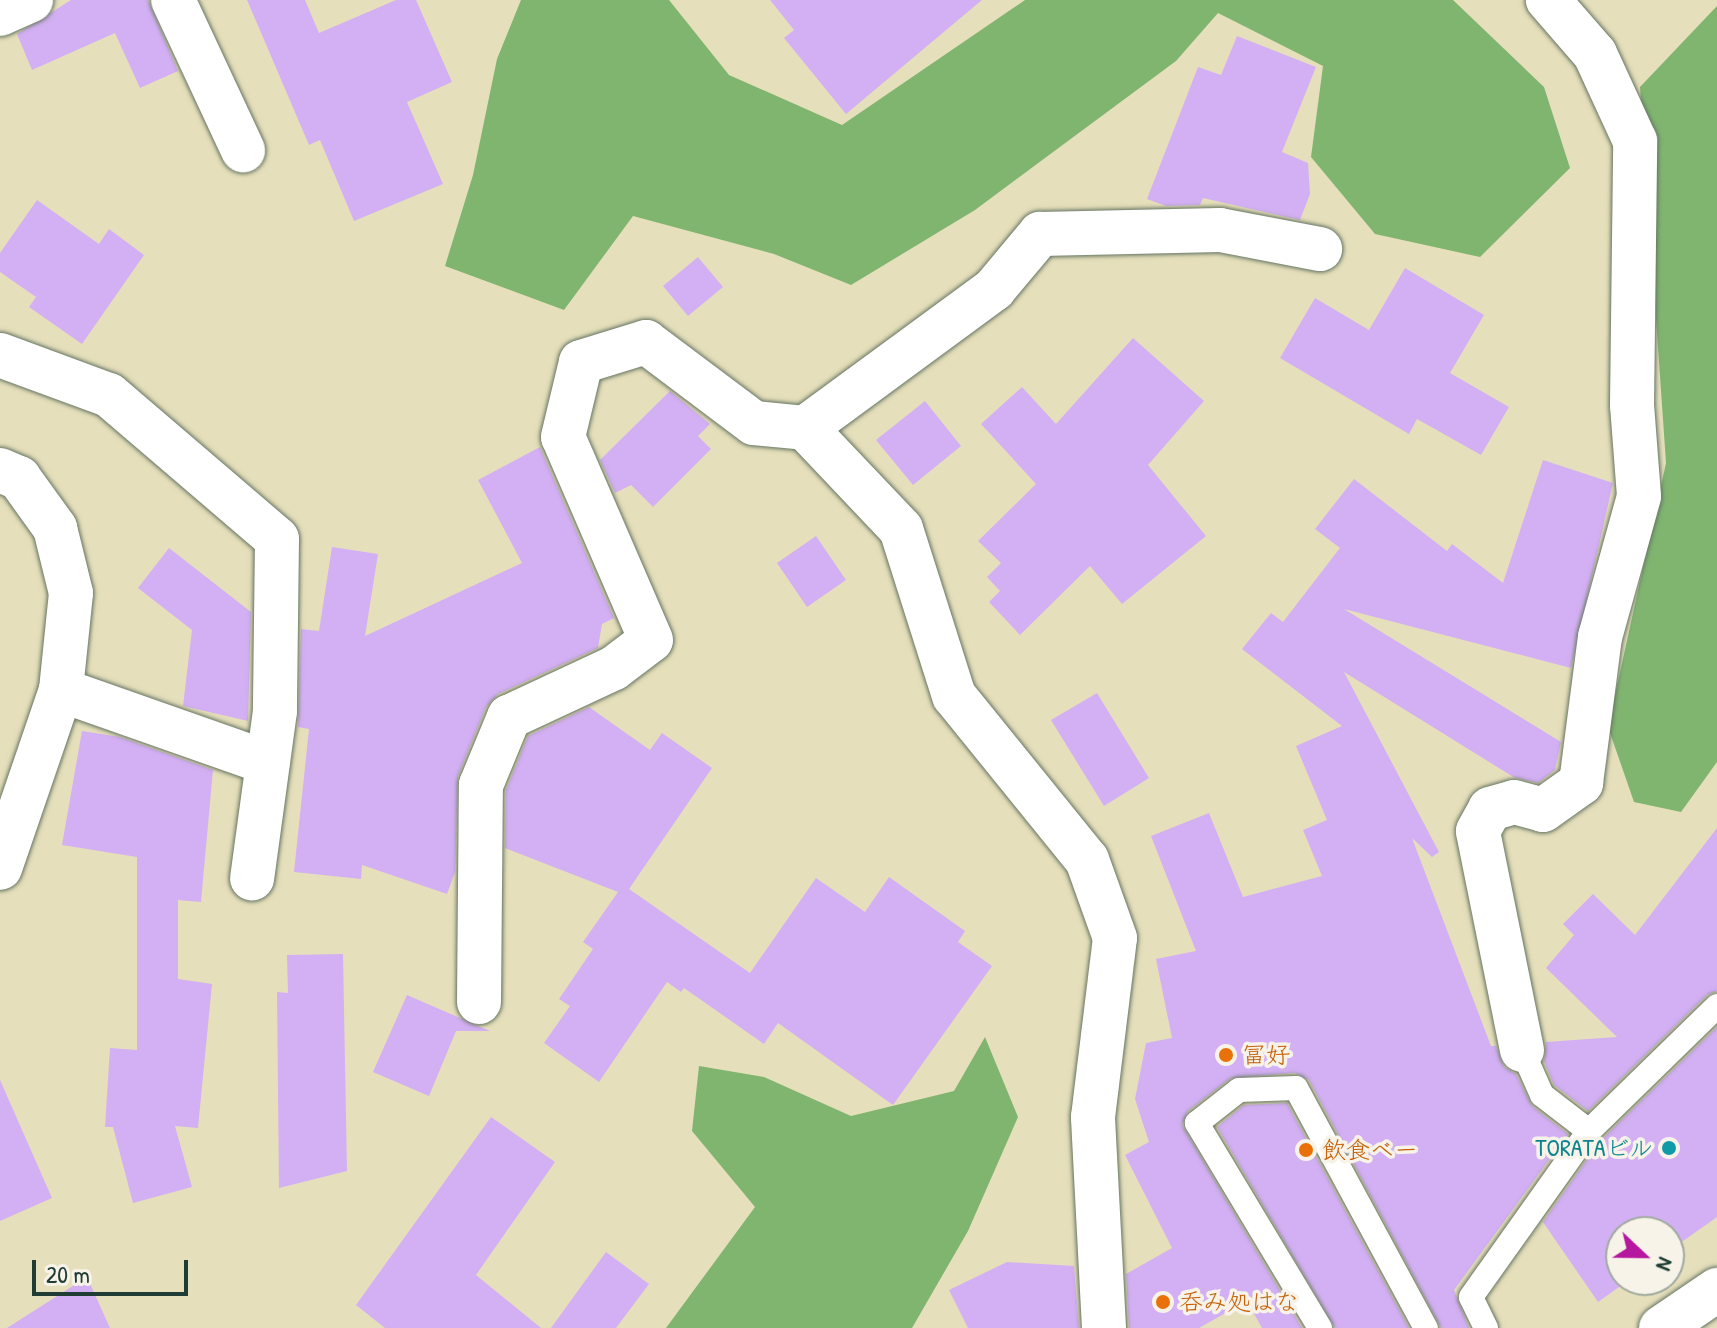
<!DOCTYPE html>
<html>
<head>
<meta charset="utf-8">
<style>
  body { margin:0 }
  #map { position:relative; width:1717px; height:1328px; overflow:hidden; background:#e6dfbb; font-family:"Patrick Hand","Klee One",sans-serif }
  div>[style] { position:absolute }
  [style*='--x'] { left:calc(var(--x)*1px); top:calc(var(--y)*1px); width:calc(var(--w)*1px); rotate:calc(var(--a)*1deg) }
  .forest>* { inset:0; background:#80b570 }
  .building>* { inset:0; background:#d3b0f3 }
  .roads { filter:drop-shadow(0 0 2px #657663) drop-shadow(0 0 2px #657663) }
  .lane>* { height:24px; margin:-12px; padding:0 12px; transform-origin:12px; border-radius:12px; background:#fff }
  .street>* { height:44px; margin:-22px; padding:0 22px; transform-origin:22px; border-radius:22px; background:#fff }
  .secondary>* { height:44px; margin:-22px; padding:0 22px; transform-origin:22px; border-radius:22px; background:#fff }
  .dots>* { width:22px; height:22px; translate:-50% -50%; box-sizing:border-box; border:4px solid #f7f3e8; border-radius:50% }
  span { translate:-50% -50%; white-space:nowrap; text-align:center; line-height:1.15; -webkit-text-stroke:7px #f7f3e8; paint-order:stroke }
  .food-label { font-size:24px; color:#c56008 }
  .left { translate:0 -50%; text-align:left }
  .culture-label { font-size:24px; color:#0d838f }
  .right { translate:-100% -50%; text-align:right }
  .north { position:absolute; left:1605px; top:1216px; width:80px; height:80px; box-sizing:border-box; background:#f7f3e8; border:2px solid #a1aaa0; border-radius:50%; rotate:112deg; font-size:22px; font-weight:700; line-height:32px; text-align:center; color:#1f3d34 }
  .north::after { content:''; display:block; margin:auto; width:28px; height:36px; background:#b5179e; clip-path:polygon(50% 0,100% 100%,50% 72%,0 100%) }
  .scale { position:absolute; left:32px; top:1260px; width:156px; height:36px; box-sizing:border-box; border:4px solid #1f3d34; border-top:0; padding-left:10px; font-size:24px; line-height:28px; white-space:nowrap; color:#1f3d34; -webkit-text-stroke:6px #f7f3e8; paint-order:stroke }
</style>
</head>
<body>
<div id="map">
  <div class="forest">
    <i style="clip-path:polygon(521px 0,669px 0,729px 75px,842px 125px,1025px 0,1453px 0,1544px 87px,1570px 168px,1480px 257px,1375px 234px,1311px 157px,1323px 66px,1218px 13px,1176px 61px,975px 210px,851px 285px,774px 254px,633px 216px,564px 310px,445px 266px,473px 175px,497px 59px)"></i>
    <i style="clip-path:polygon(1717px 6px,1717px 762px,1681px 812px,1634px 802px,1608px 727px,1666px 463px,1640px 87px)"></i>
    <i style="clip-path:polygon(985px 1037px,1018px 1117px,968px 1231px,912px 1328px,666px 1328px,755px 1207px,692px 1131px,699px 1066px,764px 1077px,851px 1116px,954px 1091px)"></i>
  </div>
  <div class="building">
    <i style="clip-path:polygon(71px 0,148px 0,178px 71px,140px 88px,115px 33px,32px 70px,17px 34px)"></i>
    <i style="clip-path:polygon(247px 0,305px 0,319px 33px,396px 0,416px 0,452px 82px,407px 102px,443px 184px,354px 221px,320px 140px,309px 145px)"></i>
    <i style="clip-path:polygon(770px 0,982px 0,846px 114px,784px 38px,794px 30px)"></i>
    <i style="clip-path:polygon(1237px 36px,1316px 67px,1282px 152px,1308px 163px,1310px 194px,1300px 220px,1203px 198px,1200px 205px,1166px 206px,1147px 199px,1198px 67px,1221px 75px)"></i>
    <i style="clip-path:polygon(37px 200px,99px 244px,109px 229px,144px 255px,82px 344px,29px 307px,36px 297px,0 272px,0 253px)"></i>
    <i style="clip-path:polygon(698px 257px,723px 287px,688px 316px,663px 286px)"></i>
    <i style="clip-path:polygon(1405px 268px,1484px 315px,1450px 373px,1509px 407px,1481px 455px,1417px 419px,1409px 434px,1280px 358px,1315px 298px,1369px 330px)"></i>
    <i style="clip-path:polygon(1133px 338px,1204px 401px,1148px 465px,1206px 536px,1122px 604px,1090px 566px,1020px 635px,989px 602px,1000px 591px,987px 577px,1001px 563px,978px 541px,1036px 484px,981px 424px,1022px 387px,1056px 424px)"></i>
    <i style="clip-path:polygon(670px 391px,710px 424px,698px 436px,711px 449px,653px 507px,631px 485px,615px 493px,600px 460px)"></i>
    <i style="clip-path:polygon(925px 401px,961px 446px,913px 485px,876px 440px)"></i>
    <i style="clip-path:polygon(540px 447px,614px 618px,602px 624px,598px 648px,498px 694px,486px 707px,458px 776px,455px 872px,447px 894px,362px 865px,361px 879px,294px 872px,309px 729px,298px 727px,301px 629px,319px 631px,332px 547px,378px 554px,365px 636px,522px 563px,478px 480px)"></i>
    <i style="clip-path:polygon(1543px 460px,1613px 483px,1571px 668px,1344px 609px,1561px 742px,1555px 770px,1538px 783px,1515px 778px,1344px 672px,1439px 852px,1432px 857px,1412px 838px,1491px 1046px,1496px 1046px,1504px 1067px,1516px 1074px,1532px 1106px,1568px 1134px,1454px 1290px,1469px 1328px,1441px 1328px,1309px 1080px,1295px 1073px,1231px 1078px,1188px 1111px,1182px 1125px,1302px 1328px,1262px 1328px,1247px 1301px,1199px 1328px,1129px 1328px,1126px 1274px,1172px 1248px,1125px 1155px,1149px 1142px,1135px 1099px,1146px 1043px,1172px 1038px,1156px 959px,1196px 951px,1151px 836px,1209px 813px,1243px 897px,1322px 876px,1303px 830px,1327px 820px,1296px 746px,1342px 726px,1242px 649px,1271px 613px,1283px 622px,1340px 548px,1315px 529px,1354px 479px,1447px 551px,1452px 544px,1503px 583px)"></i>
    <i style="clip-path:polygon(816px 536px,846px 580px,807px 607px,777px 563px)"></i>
    <i style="clip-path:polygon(169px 548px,251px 612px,248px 721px,183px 706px,192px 630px,138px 588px)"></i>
    <i style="clip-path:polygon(1097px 693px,1149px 778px,1104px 806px,1051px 720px)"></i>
    <i style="clip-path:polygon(589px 707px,650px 750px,662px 733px,712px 768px,629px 889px,750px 973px,816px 878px,865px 912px,889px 877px,965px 931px,958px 942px,992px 966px,893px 1105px,778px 1023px,764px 1044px,684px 988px,681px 992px,667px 982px,599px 1082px,544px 1043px,570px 1006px,559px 999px,593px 949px,583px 942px,618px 892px,505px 848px,506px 790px,528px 736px)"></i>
    <i style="clip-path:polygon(82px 731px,120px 737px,213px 770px,201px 902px,178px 900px,178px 979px,212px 984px,198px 1128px,175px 1126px,192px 1187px,133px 1203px,113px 1127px,105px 1127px,110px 1048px,137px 1050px,137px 857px,62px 845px)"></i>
    <i style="clip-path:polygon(1717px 828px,1717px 991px,1707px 995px,1588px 1111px,1554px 1085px,1544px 1061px,1546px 1042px,1617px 1037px,1546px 968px,1574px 935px,1563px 924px,1593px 894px,1635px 935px)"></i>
    <i style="clip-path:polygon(343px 954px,347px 1171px,279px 1188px,277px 992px,288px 993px,287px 955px)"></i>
    <i style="clip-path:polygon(407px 995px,490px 1031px,456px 1031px,429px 1096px,373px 1072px)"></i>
    <i style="clip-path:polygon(1717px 1027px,1717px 1217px,1669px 1251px,1669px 1232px,1621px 1232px,1621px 1280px,1629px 1280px,1598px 1302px,1543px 1222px,1600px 1141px)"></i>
    <i style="clip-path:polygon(0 1080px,52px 1198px,0 1221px)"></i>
    <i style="clip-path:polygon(1287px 1103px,1409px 1328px,1335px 1328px,1217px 1127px,1244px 1105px)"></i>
    <i style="clip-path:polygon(491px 1117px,555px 1162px,476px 1275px,541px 1328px,385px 1328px,356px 1305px)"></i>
    <i style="clip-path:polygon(606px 1252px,649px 1284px,616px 1328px,551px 1328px)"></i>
    <i style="clip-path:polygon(1007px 1262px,1074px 1266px,1079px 1328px,968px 1328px,949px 1290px)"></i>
    <i style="clip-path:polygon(87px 1277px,110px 1328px,7px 1328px)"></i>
  </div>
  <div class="roads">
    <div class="lane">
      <i style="--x:1522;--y:1050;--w:49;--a:66"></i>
      <i style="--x:1542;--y:1095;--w:59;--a:37.5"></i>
      <i style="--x:1320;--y:1328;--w:239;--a:-121"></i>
      <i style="--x:1197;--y:1123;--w:53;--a:-38.2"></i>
      <i style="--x:1239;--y:1090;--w:57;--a:-2"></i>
      <i style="--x:1296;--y:1088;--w:273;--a:61.6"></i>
      <i style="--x:1486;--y:1328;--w:34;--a:-116"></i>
      <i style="--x:1471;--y:1297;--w:204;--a:-54.6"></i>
      <i style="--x:1589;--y:1131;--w:179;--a:-44.3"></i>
    </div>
    <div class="street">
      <i style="--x:173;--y:0;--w:166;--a:65"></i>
      <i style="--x:0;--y:14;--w:34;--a:-24"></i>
      <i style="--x:0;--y:355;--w:116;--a:20.2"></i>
      <i style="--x:109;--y:395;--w:221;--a:40.6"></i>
      <i style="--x:277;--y:539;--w:172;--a:90.7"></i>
      <i style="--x:275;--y:711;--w:169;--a:97.8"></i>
      <i style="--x:0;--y:470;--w:21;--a:23"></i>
      <i style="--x:19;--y:478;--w:62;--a:54.2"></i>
      <i style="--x:55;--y:528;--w:67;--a:76.2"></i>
      <i style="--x:71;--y:593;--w:98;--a:95.9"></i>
      <i style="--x:61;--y:690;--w:188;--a:108.9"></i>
      <i style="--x:61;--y:690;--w:219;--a:19.4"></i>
      <i style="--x:479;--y:1002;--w:217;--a:-89.5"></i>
      <i style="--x:481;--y:785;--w:74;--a:-67.6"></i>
      <i style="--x:509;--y:717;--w:116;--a:-25"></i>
      <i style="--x:614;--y:668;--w:46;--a:-37.1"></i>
      <i style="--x:651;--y:640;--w:221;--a:-113.4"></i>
      <i style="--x:563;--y:437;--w:77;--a:-76.5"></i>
      <i style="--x:581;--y:362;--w:68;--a:-17.1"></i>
      <i style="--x:646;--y:342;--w:135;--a:36.9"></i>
      <i style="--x:754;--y:423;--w:51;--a:5.6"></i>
      <i style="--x:1522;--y:1050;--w:223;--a:-101.4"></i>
      <i style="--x:1478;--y:831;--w:25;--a:-61"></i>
      <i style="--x:1490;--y:809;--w:25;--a:-16"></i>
      <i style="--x:1514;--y:802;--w:30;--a:15"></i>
      <i style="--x:1543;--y:810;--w:47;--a:-35.4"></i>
      <i style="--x:1581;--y:783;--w:147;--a:-82.6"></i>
      <i style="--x:1600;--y:637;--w:146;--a:-74.5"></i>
      <i style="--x:1639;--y:496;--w:91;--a:-94.4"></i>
      <i style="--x:1632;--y:405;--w:264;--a:-89.3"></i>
      <i style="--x:1635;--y:141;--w:96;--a:-114.7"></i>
      <i style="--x:1595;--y:54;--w:72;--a:-131"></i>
      <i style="--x:1104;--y:1328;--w:211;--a:-93"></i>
      <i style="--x:1093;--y:1117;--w:180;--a:-83"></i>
      <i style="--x:1115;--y:938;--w:83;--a:-109.7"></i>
      <i style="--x:1087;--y:860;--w:211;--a:-129"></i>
      <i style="--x:954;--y:696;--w:175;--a:-107.6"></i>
      <i style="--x:901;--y:529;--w:139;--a:-133.5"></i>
      <i style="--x:805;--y:428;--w:235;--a:-36.3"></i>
      <i style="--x:994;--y:289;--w:72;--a:-50.1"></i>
      <i style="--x:1040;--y:234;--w:180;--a:-1.3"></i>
      <i style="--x:1220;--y:230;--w:102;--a:10.8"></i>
    </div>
    <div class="secondary">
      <i style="--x:1661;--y:1328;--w:68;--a:-34.2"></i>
    </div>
  </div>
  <div class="dots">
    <i style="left:1226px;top:1055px;background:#e8710a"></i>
    <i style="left:1669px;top:1148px;background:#0f9aa8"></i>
    <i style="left:1306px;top:1150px;background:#e8710a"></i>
    <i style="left:1163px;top:1302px;background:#e8710a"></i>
  </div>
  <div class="food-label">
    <span class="left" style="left:1242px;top:1055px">冨好</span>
    <span class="left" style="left:1322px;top:1150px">飲食ベー</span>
    <span class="left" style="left:1179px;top:1302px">呑み処はな</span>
  </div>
  <div class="culture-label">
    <span class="right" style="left:1653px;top:1148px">TORATAビル</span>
  </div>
  <div class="north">N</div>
  <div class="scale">20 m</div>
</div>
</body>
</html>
